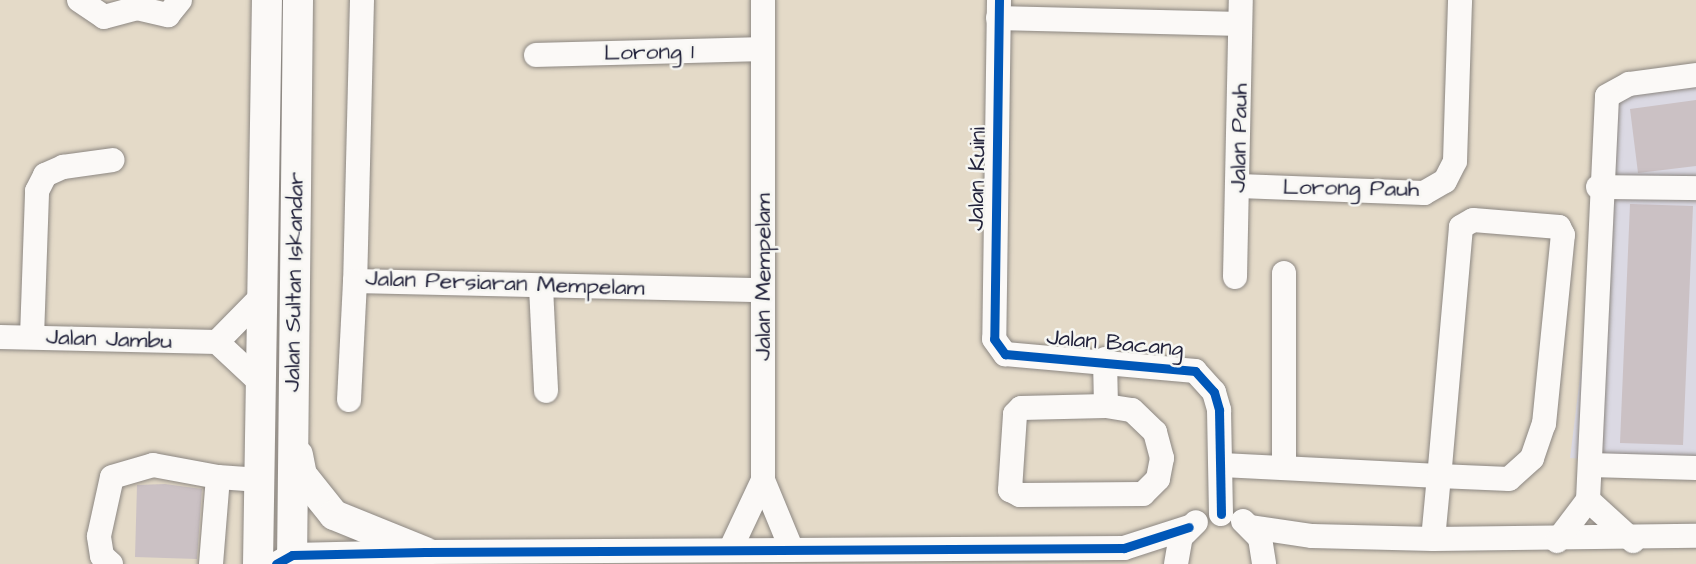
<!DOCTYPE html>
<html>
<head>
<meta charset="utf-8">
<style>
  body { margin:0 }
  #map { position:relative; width:1696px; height:564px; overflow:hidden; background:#e4dac8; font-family:"Architects Daughter",sans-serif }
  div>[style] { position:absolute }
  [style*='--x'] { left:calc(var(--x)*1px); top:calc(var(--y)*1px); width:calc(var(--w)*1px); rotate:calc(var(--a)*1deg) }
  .built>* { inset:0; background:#dbd9e3 }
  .building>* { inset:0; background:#cbc1c4 }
  .roads { filter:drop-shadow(0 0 2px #8c8782) drop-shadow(0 0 2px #8c8782) }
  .minor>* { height:24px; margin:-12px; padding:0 12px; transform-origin:12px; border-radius:12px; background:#fbf9f7 }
  .major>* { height:30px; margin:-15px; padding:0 15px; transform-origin:15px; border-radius:15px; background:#fbf9f7 }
  .cycleway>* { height:9px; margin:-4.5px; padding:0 4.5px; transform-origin:4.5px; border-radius:4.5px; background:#0057b8 }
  span { translate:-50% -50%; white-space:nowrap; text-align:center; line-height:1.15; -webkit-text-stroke:5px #f6f6f2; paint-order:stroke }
  .street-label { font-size:23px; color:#22223b }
</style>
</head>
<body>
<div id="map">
  <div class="built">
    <i style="clip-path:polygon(1696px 77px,1696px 468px,1570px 458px,1616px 88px)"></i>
  </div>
  <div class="building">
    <i style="clip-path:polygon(1696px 100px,1696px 166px,1638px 173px,1630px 109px)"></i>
    <i style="clip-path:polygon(1630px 204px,1693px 206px,1683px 445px,1620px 443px)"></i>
    <i style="clip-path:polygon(165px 484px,202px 489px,197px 559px,135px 557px,137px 485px)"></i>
  </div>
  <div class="roads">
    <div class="minor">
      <i style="--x:79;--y:0;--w:30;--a:34"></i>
      <i style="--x:104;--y:17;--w:34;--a:-15"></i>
      <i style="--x:137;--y:8;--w:32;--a:13"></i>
      <i style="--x:168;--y:15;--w:19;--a:-51"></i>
      <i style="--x:362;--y:0;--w:281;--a:91.4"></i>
      <i style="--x:355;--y:281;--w:408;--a:1.3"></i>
      <i style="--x:999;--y:0;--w:339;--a:90.8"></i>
      <i style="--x:994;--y:339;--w:19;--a:54"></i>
      <i style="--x:1005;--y:354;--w:191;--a:5.1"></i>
      <i style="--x:1195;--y:371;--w:28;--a:48"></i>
      <i style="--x:1214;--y:392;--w:19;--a:74"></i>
      <i style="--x:1219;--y:410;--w:104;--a:88.9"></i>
      <i style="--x:998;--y:18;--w:242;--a:1.4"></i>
      <i style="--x:536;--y:55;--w:227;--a:-1.5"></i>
      <i style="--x:1239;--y:186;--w:185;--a:2.2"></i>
      <i style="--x:1424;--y:193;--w:24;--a:-30"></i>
      <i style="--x:1445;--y:181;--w:22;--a:-63"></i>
      <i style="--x:1455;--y:161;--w:161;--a:-88.2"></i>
      <i style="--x:1598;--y:187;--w:98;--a:0.6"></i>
      <i style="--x:1284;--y:273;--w:195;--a:90"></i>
      <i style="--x:1235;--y:277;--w:277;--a:-88.8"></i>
      <i style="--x:541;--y:287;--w:104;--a:87.2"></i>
      <i style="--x:0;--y:337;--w:217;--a:1.3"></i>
      <i style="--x:217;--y:342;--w:60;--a:43"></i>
      <i style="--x:32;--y:337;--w:146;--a:-88"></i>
      <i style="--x:37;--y:191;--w:18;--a:-63"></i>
      <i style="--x:45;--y:175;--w:20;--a:-24"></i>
      <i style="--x:63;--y:167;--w:50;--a:-8"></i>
      <i style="--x:217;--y:342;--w:67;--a:-45.6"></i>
      <i style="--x:1105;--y:359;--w:47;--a:88.8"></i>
      <i style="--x:349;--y:400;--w:119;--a:-87.1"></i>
      <i style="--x:1106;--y:406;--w:26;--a:9"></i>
      <i style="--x:1132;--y:410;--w:32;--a:44"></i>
      <i style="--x:1155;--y:432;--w:27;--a:75"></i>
      <i style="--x:1162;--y:458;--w:21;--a:101"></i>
      <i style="--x:1158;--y:479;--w:21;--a:135"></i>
      <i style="--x:1143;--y:494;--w:123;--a:179.5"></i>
      <i style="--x:1020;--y:495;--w:11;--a:-153"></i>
      <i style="--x:1010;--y:490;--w:76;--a:-86.2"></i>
      <i style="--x:1015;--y:414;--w:8;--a:-45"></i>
      <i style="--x:1021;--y:408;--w:85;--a:-1.3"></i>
      <i style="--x:1222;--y:465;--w:217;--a:2.9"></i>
      <i style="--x:1439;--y:476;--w:70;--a:2.5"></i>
      <i style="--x:1509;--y:479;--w:31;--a:-42"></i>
      <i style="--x:1532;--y:458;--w:36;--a:-71"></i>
      <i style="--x:1544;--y:424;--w:190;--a:-84.3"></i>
      <i style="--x:1563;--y:235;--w:9;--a:-117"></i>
      <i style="--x:1559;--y:227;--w:86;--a:-175.3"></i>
      <i style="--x:1473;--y:220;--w:14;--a:150"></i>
      <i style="--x:1461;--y:227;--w:250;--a:95"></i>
      <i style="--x:1439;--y:476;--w:63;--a:95.4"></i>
      <i style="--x:1590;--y:465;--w:106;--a:1.6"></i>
      <i style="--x:763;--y:480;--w:74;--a:67.6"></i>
      <i style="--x:1588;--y:500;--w:61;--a:42.3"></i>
      <i style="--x:1243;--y:521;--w:24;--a:45"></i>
      <i style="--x:1260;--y:538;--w:26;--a:81"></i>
      <i style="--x:1251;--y:527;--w:62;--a:8.4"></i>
      <i style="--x:1312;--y:536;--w:121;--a:1.4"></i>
      <i style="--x:1433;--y:539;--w:263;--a:-0.7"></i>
      <i style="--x:1557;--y:541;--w:51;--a:-52.9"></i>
      <i style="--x:1588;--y:500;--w:404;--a:-87.3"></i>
      <i style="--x:1607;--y:96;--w:25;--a:-29"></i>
      <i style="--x:1629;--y:84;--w:68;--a:-7.7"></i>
      <i style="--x:732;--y:546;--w:73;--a:-64.8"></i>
      <i style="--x:763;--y:480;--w:480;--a:-90"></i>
      <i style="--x:111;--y:564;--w:12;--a:-138"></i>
      <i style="--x:102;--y:556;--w:20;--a:-99"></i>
      <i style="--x:99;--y:536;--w:60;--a:-77.6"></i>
      <i style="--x:112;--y:477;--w:43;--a:-16.3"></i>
      <i style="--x:153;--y:465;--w:66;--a:10.5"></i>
      <i style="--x:211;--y:564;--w:87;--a:-85.4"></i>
      <i style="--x:218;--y:477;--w:42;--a:4.1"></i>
      <i style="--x:276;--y:564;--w:18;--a:-29"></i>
      <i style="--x:292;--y:555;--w:133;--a:-1.3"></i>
      <i style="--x:425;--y:552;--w:699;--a:-0.33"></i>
      <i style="--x:1124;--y:548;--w:68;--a:-17.9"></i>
      <i style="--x:1176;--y:564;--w:27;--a:-80"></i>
      <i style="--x:1181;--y:537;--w:21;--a:-45"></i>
    </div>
    <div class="major">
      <i style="--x:298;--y:455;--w:20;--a:79"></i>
      <i style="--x:302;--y:475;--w:51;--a:51.3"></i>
      <i style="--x:334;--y:515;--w:98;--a:22.1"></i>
      <i style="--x:258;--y:564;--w:564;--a:-89.09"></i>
      <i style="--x:292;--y:564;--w:564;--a:-89.39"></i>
    </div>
  </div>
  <div class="cycleway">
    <i style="--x:999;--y:0;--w:339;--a:90.8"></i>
    <i style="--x:994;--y:339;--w:19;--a:54"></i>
    <i style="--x:1005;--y:354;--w:191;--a:5.1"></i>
    <i style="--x:1195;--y:371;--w:28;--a:48"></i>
    <i style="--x:1214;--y:392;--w:19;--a:74"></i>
    <i style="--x:1219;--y:410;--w:104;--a:88.9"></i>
    <i style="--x:276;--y:564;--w:18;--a:-29"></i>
    <i style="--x:292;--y:555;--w:133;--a:-1.3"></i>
    <i style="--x:425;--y:552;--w:699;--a:-0.33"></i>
    <i style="--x:1124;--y:548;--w:68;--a:-17.9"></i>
  </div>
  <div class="street-label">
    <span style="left:649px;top:52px;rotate:-1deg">Lorong 1</span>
    <span style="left:1239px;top:138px;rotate:-89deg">Jalan Pauh</span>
    <span style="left:977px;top:179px;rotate:-89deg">Jalan Kuini</span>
    <span style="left:1351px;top:188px;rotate:1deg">Lorong Pauh</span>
    <span style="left:763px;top:277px;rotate:-90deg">Jalan Mempelam</span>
    <span style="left:294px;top:282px;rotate:-89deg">Jalan Sultan Iskandar</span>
    <span style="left:505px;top:283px;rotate:2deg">Jalan Persiaran Mempelam</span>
    <span style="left:109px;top:339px;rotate:2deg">Jalan Jambu</span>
    <span style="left:1115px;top:343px;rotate:5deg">Jalan Bacang</span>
  </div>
</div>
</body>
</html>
